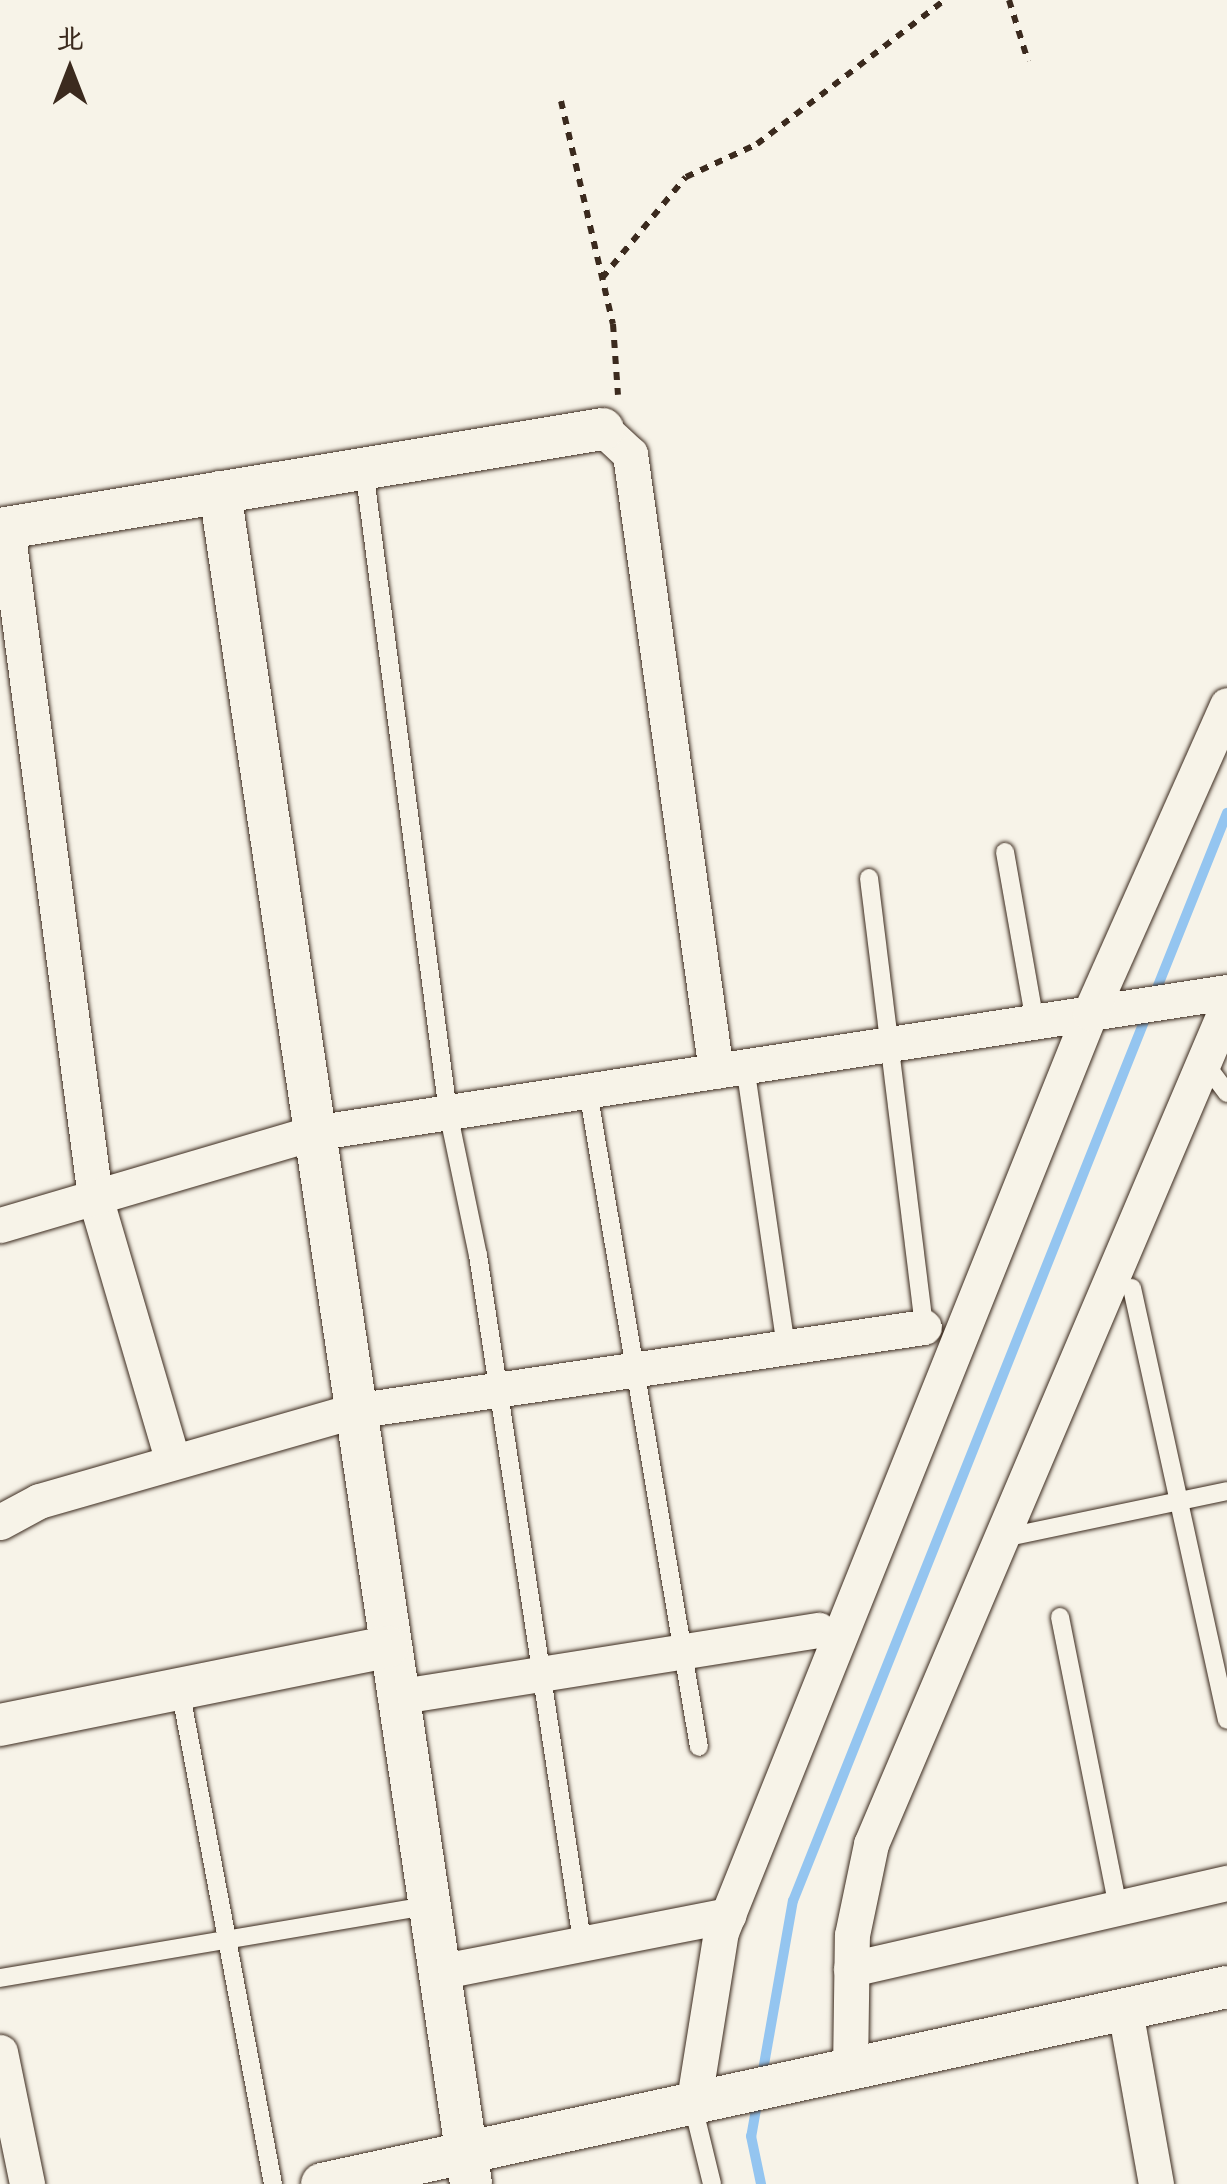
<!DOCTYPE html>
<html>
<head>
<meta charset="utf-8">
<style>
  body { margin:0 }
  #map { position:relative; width:1227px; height:2184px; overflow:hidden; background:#f7f3e8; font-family:Pangolin,"LXGW WenKai TC",sans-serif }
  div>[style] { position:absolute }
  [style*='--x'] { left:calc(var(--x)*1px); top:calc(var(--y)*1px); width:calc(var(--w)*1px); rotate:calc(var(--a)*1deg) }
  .stream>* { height:10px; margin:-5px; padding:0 5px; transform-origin:5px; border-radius:5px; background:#94c5f0 }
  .path>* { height:6px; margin-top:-3px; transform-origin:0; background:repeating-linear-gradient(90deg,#3b2a1e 0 8px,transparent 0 16px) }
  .roads { filter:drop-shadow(0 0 2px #3b2a1e) drop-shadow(0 0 2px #3b2a1e) }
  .service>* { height:18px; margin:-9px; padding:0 9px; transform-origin:9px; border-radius:9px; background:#f7f3e8 }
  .minor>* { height:35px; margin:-17.5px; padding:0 17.5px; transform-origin:17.5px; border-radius:17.5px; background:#f7f3e8 }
  .tertiary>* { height:42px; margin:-21px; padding:0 21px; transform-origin:21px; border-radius:21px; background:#f7f3e8 }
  span { translate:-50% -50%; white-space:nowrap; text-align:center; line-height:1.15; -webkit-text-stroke:10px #f7f3e8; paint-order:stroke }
  .north { position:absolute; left:20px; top:20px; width:100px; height:100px; -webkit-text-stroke:8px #f7f3e8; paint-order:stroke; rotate:0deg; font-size:28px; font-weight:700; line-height:40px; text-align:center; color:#3b2a1e }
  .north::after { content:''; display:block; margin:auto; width:35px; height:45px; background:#3b2a1e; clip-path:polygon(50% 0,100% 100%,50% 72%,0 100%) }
</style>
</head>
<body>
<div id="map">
  <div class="stream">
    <i style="--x:1155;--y:993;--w:194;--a:-68.2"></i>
    <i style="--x:762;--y:2076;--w:178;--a:-80"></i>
    <i style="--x:793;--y:1901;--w:955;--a:-68.24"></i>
    <i style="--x:758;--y:2098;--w:39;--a:100"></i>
    <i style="--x:751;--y:2136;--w:49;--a:78.2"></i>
  </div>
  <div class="path">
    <i style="--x:1009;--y:0;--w:64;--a:72.7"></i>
    <i style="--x:561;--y:101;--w:229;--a:76.9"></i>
    <i style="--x:613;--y:324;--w:71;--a:86"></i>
    <i style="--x:602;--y:278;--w:131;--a:-50.3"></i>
    <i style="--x:686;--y:177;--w:78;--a:-24.9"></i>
    <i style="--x:757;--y:144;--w:237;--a:-37.5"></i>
  </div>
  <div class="roads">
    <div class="service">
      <i style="--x:364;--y:469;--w:648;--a:82.56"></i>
      <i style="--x:448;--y:1112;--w:146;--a:78.2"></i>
      <i style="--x:478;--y:1255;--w:694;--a:81.38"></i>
      <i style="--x:1005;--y:852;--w:173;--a:80"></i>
      <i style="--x:869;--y:878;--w:452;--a:83"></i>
      <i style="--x:1203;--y:1061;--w:40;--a:53"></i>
      <i style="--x:745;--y:1066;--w:285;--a:81.7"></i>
      <i style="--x:588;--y:1091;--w:665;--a:80.4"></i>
      <i style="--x:1132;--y:1288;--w:442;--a:77.6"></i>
      <i style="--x:998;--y:1539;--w:234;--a:-11.8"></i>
      <i style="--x:1060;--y:1617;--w:297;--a:78.7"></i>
      <i style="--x:180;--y:1689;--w:504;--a:79.36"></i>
      <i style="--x:0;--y:1978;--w:433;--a:-9.6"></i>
      <i style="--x:693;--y:2106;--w:80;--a:76.3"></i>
    </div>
    <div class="minor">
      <i style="--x:603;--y:429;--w:37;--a:43"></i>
      <i style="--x:630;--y:454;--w:623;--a:82.07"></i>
      <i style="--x:7;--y:528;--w:675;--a:82.51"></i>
      <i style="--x:95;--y:1197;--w:276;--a:73.6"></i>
      <i style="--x:0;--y:1225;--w:326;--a:-16.4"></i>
      <i style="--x:313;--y:1133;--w:925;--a:-8.77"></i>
      <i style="--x:0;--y:1522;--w:44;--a:-28.3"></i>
      <i style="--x:39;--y:1501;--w:327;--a:-16"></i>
      <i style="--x:353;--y:1411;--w:577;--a:-8.37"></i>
      <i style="--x:395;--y:1697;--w:429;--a:-9"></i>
      <i style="--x:851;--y:1969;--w:386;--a:-12.9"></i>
      <i style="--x:438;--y:1972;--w:296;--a:-11.1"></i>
      <i style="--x:1125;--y:2010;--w:177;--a:79.9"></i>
      <i style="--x:0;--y:2052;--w:135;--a:78.4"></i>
      <i style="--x:850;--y:2072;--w:137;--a:-89.2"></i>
      <i style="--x:852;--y:1935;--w:93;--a:-78.2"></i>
      <i style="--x:871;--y:1844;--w:910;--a:-66.96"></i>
      <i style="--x:693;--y:2106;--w:176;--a:-80.9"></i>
      <i style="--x:721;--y:1932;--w:990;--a:-68.12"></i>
      <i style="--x:1090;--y:1013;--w:337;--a:-66"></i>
    </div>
    <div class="tertiary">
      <i style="--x:220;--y:492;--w:1711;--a:81.56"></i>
      <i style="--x:0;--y:529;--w:611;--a:-9.42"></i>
      <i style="--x:0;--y:1725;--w:395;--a:-11.4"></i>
      <i style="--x:322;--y:2184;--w:926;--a:-12.28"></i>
    </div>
  </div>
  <div class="north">北</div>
</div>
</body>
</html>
